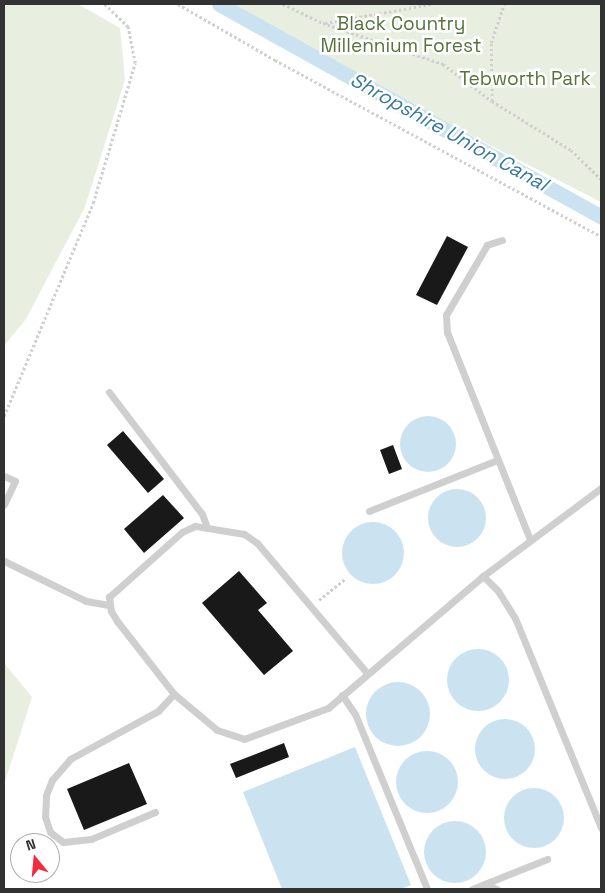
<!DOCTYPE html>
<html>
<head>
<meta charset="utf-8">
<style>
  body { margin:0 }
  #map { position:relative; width:605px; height:893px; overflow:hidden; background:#fff; font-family:"Space Grotesk",sans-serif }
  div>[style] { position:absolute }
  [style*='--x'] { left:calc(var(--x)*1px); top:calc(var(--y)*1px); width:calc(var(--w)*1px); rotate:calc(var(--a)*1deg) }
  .green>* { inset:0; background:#e9efe0 }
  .water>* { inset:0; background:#cbe3f0 }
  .round { border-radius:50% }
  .canal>* { height:15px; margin:-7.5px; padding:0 7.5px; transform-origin:7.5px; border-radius:7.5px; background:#cbe3f0 }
  .building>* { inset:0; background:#191919 }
  .path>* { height:2.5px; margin-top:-1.25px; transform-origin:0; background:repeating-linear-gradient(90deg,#cfcfcf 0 2.5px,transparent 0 5px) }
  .service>* { height:7px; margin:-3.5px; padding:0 3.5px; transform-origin:3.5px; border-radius:3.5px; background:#cfcfcf }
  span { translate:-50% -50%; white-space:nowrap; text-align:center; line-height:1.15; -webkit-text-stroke:5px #fff; paint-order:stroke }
  .park-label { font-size:19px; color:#57723b }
  .water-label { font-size:20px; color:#38799c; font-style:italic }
  .frame { position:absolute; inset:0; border:5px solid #323232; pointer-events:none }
  .north { position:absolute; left:10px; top:833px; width:50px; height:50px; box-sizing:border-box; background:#fff; border:1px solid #adadad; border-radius:50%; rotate:343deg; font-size:14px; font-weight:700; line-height:20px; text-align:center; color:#323232 }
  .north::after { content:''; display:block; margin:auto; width:18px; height:22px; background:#f32a40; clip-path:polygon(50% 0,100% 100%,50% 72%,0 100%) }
</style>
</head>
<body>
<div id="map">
  <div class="green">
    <i style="clip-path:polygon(4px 4px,78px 4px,120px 28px,125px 80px,85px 207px,26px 319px,4px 346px)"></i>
    <i style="clip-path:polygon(231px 4px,601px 4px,601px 202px,394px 96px)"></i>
    <i style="clip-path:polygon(4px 663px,32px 697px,4px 785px)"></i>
  </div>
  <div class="water">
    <i class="round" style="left:400px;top:416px;width:56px;height:56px"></i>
    <i class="round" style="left:428px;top:489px;width:58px;height:58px"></i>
    <i class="round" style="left:342px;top:522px;width:62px;height:62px"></i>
    <i class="round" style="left:447px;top:649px;width:62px;height:62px"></i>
    <i class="round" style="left:366px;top:682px;width:64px;height:64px"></i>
    <i class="round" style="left:475px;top:719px;width:60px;height:60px"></i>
    <i style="clip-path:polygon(355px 747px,411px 885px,401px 889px,282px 889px,243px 792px)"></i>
    <i class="round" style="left:396px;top:751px;width:62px;height:62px"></i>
    <i class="round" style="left:504px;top:788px;width:60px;height:60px"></i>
    <i class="round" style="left:424px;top:821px;width:62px;height:62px"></i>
  </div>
  <div class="canal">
    <i style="--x:219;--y:4;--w:437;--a:29.1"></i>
  </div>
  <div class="building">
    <i style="clip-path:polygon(447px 236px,468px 247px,437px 305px,416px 295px)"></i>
    <i style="clip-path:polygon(123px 431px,164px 479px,148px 493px,107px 445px)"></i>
    <i style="clip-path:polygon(393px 445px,402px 469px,389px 474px,380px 450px)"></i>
    <i style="clip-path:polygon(163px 495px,184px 518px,144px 553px,124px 529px)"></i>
    <i style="clip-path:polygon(239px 571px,267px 603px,258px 610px,293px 651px,264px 675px,202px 603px)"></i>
    <i style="clip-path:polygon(284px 743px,289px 757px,236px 778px,230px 764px)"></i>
    <i style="clip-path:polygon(129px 763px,147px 804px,84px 830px,67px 789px)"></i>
  </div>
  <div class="path">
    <i style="--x:178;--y:4;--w:112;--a:30"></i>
    <i style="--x:275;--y:60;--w:370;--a:28.4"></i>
    <i style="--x:283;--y:4;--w:44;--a:25.4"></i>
    <i style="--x:323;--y:23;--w:127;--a:18.9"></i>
    <i style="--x:443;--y:64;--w:61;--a:37.1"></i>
    <i style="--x:492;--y:101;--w:93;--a:31.8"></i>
    <i style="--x:571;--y:150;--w:42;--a:44"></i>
    <i style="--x:325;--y:23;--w:109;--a:-10.1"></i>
    <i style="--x:492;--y:101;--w:58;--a:-91"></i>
    <i style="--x:491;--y:43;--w:41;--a:-71.6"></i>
    <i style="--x:4;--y:416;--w:231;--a:-67.3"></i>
    <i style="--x:93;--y:203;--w:146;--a:-73.3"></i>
    <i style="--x:135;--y:63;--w:37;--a:-101"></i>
    <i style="--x:128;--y:27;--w:33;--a:-136"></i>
    <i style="--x:319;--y:600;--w:35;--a:-39"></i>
  </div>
  <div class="service">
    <i style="--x:502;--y:240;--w:16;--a:162"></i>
    <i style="--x:487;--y:245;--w:81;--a:120.4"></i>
    <i style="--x:446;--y:315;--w:17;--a:87"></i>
    <i style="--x:447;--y:332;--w:224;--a:68.2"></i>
    <i style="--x:109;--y:392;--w:153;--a:52.7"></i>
    <i style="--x:202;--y:514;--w:12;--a:70"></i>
    <i style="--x:4;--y:476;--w:12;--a:24"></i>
    <i style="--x:15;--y:481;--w:26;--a:115"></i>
    <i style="--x:369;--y:511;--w:138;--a:-21.7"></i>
    <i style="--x:4;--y:561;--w:91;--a:26"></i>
    <i style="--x:86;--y:601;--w:23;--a:10"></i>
    <i style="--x:483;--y:576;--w:21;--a:45"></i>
    <i style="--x:498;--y:591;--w:32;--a:58"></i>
    <i style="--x:515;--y:618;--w:227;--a:67.7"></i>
    <i style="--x:367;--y:673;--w:170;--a:-130.2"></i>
    <i style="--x:257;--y:543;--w:16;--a:-145"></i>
    <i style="--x:244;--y:534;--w:50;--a:-170.7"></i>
    <i style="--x:195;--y:526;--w:14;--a:155"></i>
    <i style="--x:182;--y:532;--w:98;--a:138.3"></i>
    <i style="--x:109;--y:597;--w:14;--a:82"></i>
    <i style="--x:111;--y:611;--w:12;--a:59"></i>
    <i style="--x:117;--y:621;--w:93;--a:52"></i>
    <i style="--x:174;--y:694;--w:56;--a:39.9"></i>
    <i style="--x:217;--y:730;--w:28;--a:18"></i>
    <i style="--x:244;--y:739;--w:90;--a:-20.3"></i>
    <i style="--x:328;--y:708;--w:204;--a:-40.4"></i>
    <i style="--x:483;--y:576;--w:147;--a:-36.7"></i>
    <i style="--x:342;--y:695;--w:23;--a:56"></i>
    <i style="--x:355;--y:714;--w:189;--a:67.6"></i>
    <i style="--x:155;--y:812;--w:69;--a:157.1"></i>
    <i style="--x:91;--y:839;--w:28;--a:174"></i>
    <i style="--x:63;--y:842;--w:16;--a:-142"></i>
    <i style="--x:50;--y:832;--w:16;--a:-108"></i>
    <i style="--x:45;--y:817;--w:22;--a:-87"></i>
    <i style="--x:46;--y:795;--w:16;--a:-68"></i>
    <i style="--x:52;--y:780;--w:28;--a:-49"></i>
    <i style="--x:70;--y:759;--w:100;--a:-28.6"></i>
    <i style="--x:158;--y:711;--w:23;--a:-47"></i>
    <i style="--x:487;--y:884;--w:11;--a:27"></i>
    <i style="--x:472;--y:889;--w:81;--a:-21.8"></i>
  </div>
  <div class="park-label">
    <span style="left:401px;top:35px">Black Country<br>Millennium Forest</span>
    <span style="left:525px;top:79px">Tebworth Park</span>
  </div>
  <div class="water-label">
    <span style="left:449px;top:132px;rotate:29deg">Shropshire Union Canal</span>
  </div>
  <div class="frame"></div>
  <div class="north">N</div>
</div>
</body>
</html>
